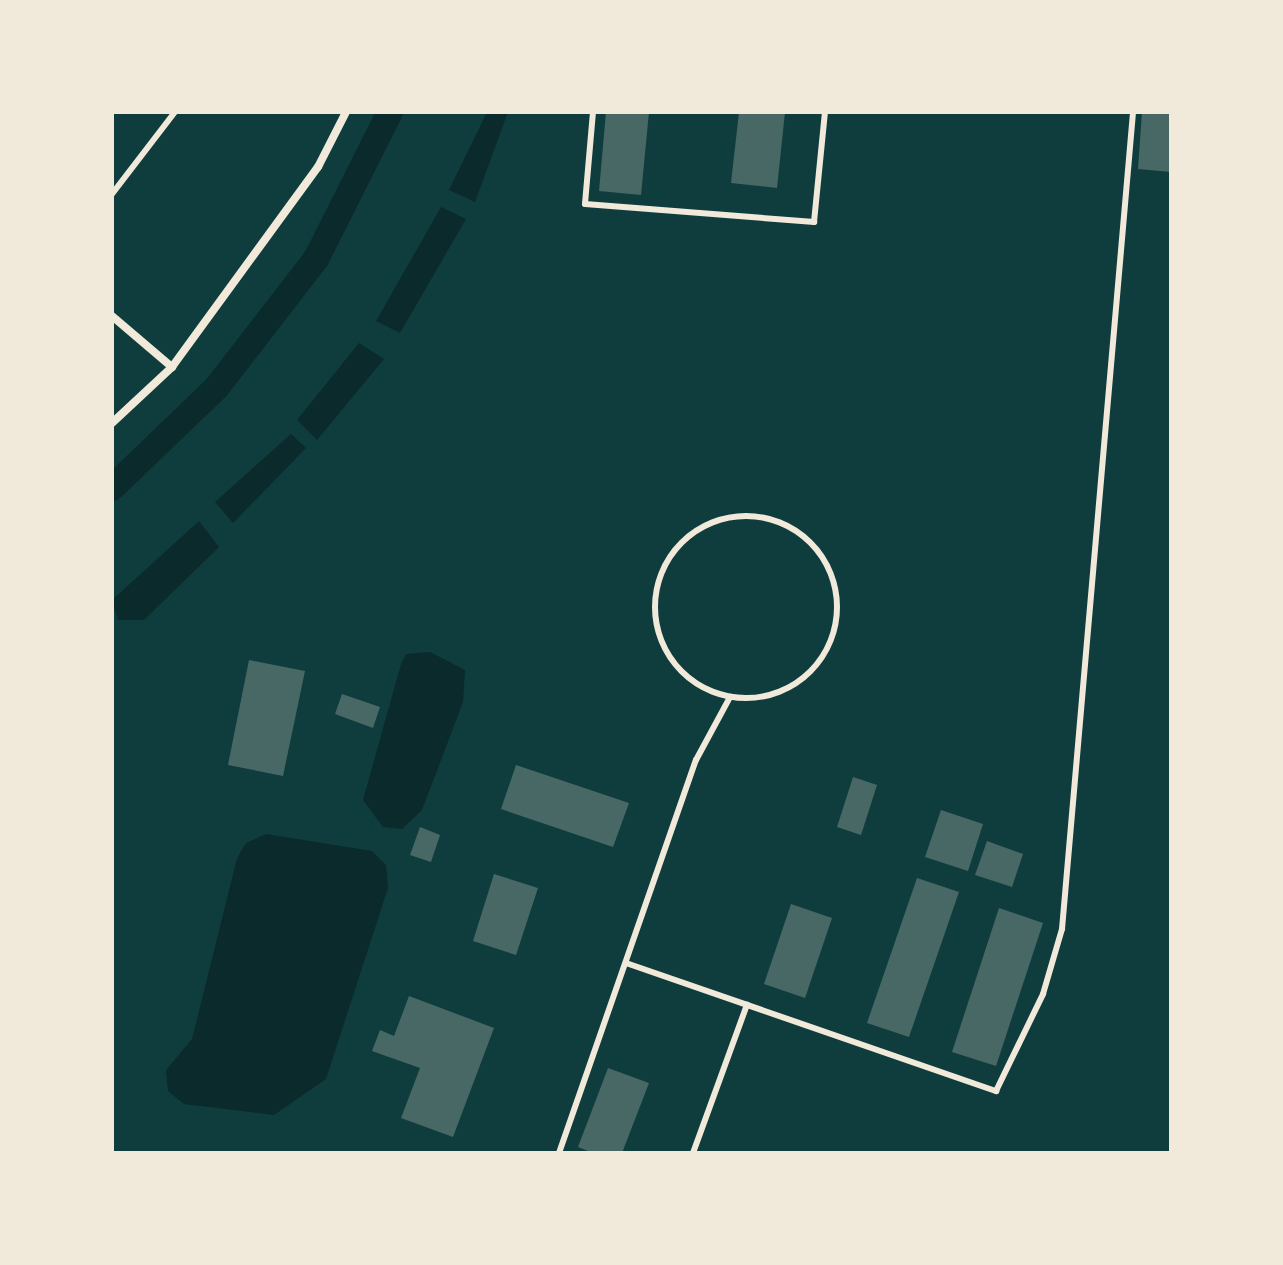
<!DOCTYPE html>
<html>
<head>
<meta charset="utf-8">
<style>
  body { margin:0 }
  #map { position:relative; width:1283px; height:1265px; overflow:hidden; background:#0f3d3e; font-family:Bitter,serif }
  div>[style] { position:absolute }
  [style*='--x'] { left:calc(var(--x)*1px); top:calc(var(--y)*1px); width:calc(var(--w)*1px); rotate:calc(var(--a)*1deg) }
  .water>* { inset:0; background:#0a2a2b }
  .canal>* { height:26px; margin:-13px; padding:0 13px; transform-origin:13px; border-radius:13px; background:#0a2a2b }
  .building>* { inset:0; background:#486865 }
  .service>* { height:6px; margin:-3px; padding:0 3px; transform-origin:3px; border-radius:3px; background:#f1e9da }
  .service>.ring { margin:-3px; padding:0; box-sizing:content-box; background:none; border:6px solid #f1e9da; border-radius:50% }
  .minor>* { height:8px; margin:-4px; padding:0 4px; transform-origin:4px; border-radius:4px; background:#f1e9da }
  span { translate:-50% -50%; white-space:nowrap; text-align:center; line-height:1.15; -webkit-text-stroke:6px #f1e9da; paint-order:stroke }
  .frame { position:absolute; inset:0; border:114px solid #f1e9da; pointer-events:none }
</style>
</head>
<body>
<div id="map">
  <div class="water">
    <i style="clip-path:polygon(487px 112px,508px 112px,475px 202px,449px 190px)"></i>
    <i style="clip-path:polygon(441px 207px,466px 219px,400px 333px,376px 321px)"></i>
    <i style="clip-path:polygon(359px 343px,384px 359px,317px 440px,297px 420px)"></i>
    <i style="clip-path:polygon(291px 434px,306px 448px,233px 523px,215px 502px)"></i>
    <i style="clip-path:polygon(199px 521px,219px 547px,144px 620px,118px 620px,112px 600px)"></i>
    <i style="clip-path:polygon(430px 652px,465px 670px,463px 702px,422px 810px,402px 829px,383px 827px,363px 800px,401px 664px,406px 654px)"></i>
    <i style="clip-path:polygon(266px 834px,372px 851px,386px 865px,388px 888px,326px 1079px,274px 1115px,184px 1104px,168px 1091px,166px 1070px,192px 1039px,237px 858px,246px 843px)"></i>
  </div>
  <div class="canal">
    <i style="--x:112;--y:488;--w:146;--a:-43.9"></i>
    <i style="--x:217;--y:387;--w:162;--a:-52.3"></i>
    <i style="--x:316;--y:259;--w:165;--a:-63.3"></i>
  </div>
  <div class="building">
    <i style="clip-path:polygon(606px 112px,649px 112px,641px 195px,599px 191px)"></i>
    <i style="clip-path:polygon(739px 112px,785px 112px,777px 188px,731px 183px)"></i>
    <i style="clip-path:polygon(1142px 112px,1171px 112px,1171px 172px,1138px 169px)"></i>
    <i style="clip-path:polygon(249px 660px,305px 671px,283px 776px,228px 765px)"></i>
    <i style="clip-path:polygon(342px 694px,380px 707px,373px 728px,335px 714px)"></i>
    <i style="clip-path:polygon(516px 765px,629px 803px,613px 847px,501px 809px)"></i>
    <i style="clip-path:polygon(853px 777px,877px 785px,861px 835px,837px 827px)"></i>
    <i style="clip-path:polygon(941px 810px,983px 824px,968px 871px,925px 857px)"></i>
    <i style="clip-path:polygon(420px 827px,440px 835px,431px 862px,410px 855px)"></i>
    <i style="clip-path:polygon(987px 841px,1023px 854px,1012px 887px,975px 875px)"></i>
    <i style="clip-path:polygon(494px 874px,538px 888px,516px 955px,473px 941px)"></i>
    <i style="clip-path:polygon(917px 878px,959px 892px,909px 1037px,867px 1023px)"></i>
    <i style="clip-path:polygon(791px 904px,832px 918px,805px 998px,764px 984px)"></i>
    <i style="clip-path:polygon(999px 908px,1043px 923px,996px 1066px,952px 1052px)"></i>
    <i style="clip-path:polygon(409px 996px,494px 1028px,453px 1137px,401px 1118px,420px 1068px,372px 1051px,380px 1030px,394px 1036px)"></i>
    <i style="clip-path:polygon(608px 1068px,649px 1083px,622px 1153px,593px 1153px,578px 1147px)"></i>
  </div>
  <div class="service">
    <i style="--x:593;--y:112;--w:92;--a:95"></i>
    <i style="--x:585;--y:204;--w:230;--a:4.5"></i>
    <i style="--x:814;--y:222;--w:111;--a:-84.3"></i>
    <i style="--x:112;--y:194;--w:103;--a:-52.5"></i>
    <i class="ring" style="left:655px;top:516px;width:176px;height:176px"></i>
    <i style="--x:626;--y:963;--w:392;--a:19.1"></i>
    <i style="--x:996;--y:1091;--w:108;--a:-64.1"></i>
    <i style="--x:1043;--y:994;--w:68;--a:-73.7"></i>
    <i style="--x:1062;--y:929;--w:820;--a:-85.03"></i>
    <i style="--x:559;--y:1153;--w:416;--a:-70.8"></i>
    <i style="--x:696;--y:760;--w:72;--a:-61.6"></i>
    <i style="--x:693;--y:1153;--w:158;--a:-70"></i>
  </div>
  <div class="minor">
    <i style="--x:112;--y:316;--w:79;--a:40.4"></i>
    <i style="--x:112;--y:423;--w:82;--a:-43"></i>
    <i style="--x:172;--y:367;--w:248;--a:-53.9"></i>
    <i style="--x:318;--y:167;--w:62;--a:-63"></i>
  </div>
  <div class="frame"></div>
</div>
</body>
</html>
